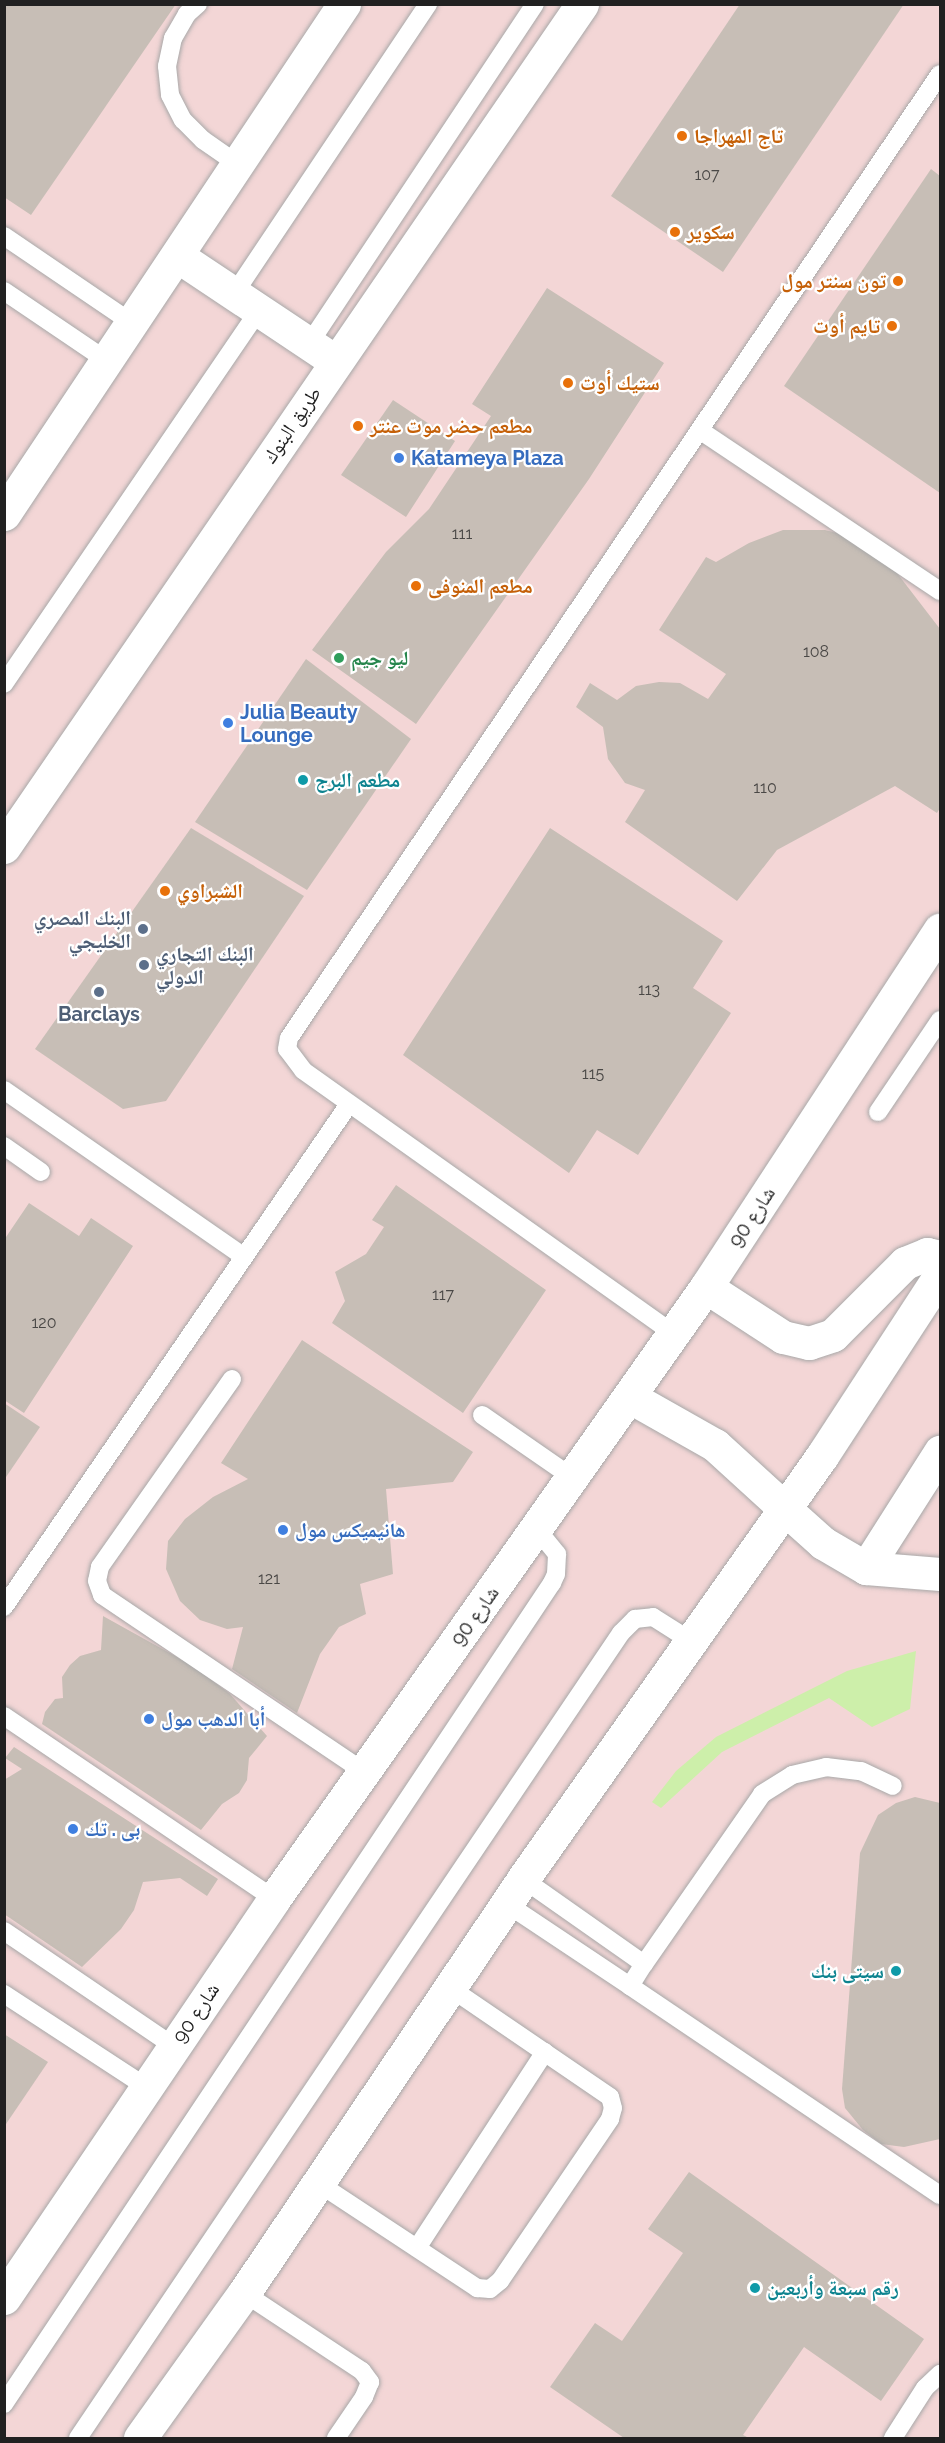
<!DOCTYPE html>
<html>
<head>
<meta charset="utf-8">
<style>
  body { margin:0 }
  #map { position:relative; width:945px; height:2443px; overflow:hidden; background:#f2eee7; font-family:Raleway,"Noto Naskh Arabic",sans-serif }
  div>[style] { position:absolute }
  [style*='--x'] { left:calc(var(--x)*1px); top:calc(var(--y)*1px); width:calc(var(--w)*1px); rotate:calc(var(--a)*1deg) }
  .commercial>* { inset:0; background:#f3d6d6 }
  .grass>* { inset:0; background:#cdefaa }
  .building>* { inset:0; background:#c7beb6 }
  .roads { filter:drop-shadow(0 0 2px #a8a8a8) drop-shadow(0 0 2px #a8a8a8) }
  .service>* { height:18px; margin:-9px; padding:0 9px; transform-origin:9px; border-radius:9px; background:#fff }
  .minor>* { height:33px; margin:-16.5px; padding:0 16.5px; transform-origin:16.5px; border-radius:16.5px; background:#fff }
  .tertiary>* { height:33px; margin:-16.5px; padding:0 16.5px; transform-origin:16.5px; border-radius:16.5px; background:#fff }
  .dots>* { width:16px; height:16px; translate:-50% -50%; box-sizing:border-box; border:3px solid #fff; border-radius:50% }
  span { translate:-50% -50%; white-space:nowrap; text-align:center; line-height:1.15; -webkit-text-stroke:4.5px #fff; paint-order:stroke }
  .number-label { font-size:16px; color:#4a4846 }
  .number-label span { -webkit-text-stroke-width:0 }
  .food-label { font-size:20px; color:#c56008; font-weight:700 }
  .left { translate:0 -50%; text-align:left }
  .right { translate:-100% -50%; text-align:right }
  .street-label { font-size:20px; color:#212121 }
  .shop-label { font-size:20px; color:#366cbe; font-weight:700 }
  .leisure-label { font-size:20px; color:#27864d; font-weight:700 }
  .culture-label { font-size:20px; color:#0d838f; font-weight:700 }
  .service-label { font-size:20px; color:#4e5e75; font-weight:700 }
  .frame { position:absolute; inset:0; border:6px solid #212121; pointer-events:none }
</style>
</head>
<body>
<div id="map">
  <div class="commercial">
    <i style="clip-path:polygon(5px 5px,940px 5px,940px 2438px,5px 2438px)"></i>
  </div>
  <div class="grass">
    <i style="clip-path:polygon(916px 1651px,910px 1709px,872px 1727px,829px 1698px,722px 1752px,661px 1808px,652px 1802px,676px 1771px,716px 1737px,847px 1671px)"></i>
  </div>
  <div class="building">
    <i style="clip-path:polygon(4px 4px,176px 4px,31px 215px,4px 197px)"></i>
    <i style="clip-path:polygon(740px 4px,904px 4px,723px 272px,611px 196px)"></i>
    <i style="clip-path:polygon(931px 169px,940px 176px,940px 493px,784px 386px)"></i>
    <i style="clip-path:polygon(547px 288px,664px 363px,589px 479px,416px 724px,312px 650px,386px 552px,429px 509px,491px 416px,472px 404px)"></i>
    <i style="clip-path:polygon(393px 400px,455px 441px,406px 517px,341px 475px)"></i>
    <i style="clip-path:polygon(783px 530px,825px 530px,849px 536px,897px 573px,940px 629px,940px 808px,937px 813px,895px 786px,777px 850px,737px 901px,625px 822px,645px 790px,625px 783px,608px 759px,603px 727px,576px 707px,590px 683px,617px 700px,636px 686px,659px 682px,680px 683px,708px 699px,726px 674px,659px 630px,706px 557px,716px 562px,749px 543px)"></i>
    <i style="clip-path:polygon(306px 659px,411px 739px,307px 890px,195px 822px)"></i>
    <i style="clip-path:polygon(191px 828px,304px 896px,166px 1101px,123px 1109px,35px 1049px)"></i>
    <i style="clip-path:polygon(550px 828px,723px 941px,693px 988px,731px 1013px,638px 1155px,597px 1130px,569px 1173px,403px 1055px)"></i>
    <i style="clip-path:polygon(396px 1185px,546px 1290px,463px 1413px,332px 1323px,345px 1301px,335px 1272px,366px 1254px,384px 1227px,372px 1220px)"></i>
    <i style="clip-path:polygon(29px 1203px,79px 1236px,91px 1218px,133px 1246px,24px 1413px,4px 1400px,4px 1240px)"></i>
    <i style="clip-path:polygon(302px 1340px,473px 1452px,453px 1482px,386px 1489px,393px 1574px,360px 1584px,366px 1614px,339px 1627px,320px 1654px,297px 1713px,232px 1669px,243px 1627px,227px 1629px,200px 1620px,180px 1601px,166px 1569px,168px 1541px,185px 1519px,213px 1497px,248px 1479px,221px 1463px)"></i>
    <i style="clip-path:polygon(4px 1403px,40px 1427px,4px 1480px)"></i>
    <i style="clip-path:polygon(103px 1616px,193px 1666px,230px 1694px,267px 1736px,249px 1758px,247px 1780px,239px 1793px,222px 1804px,201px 1830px,42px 1724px,45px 1712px,55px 1699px,63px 1698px,62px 1677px,70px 1665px,80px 1656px,101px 1650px)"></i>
    <i style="clip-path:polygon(14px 1747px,218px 1879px,207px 1896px,180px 1878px,143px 1882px,134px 1910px,121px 1929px,82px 1967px,4px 1914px,4px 1780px,22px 1769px,5px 1758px)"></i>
    <i style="clip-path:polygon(915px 1797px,940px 1803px,940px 2139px,904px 2147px,881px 2144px,863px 2130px,845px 2108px,842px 2089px,860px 1853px,878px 1815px,896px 1803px)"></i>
    <i style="clip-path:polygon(4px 2034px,48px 2062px,4px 2127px)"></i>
    <i style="clip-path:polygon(689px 2172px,924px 2339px,881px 2401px,804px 2347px,743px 2435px,749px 2438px,624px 2438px,550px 2387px,595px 2323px,622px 2341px,683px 2253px,648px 2229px)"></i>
  </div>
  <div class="roads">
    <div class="service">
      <i style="--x:198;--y:4;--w:15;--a:138"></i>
      <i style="--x:187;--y:14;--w:28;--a:120"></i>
      <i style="--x:173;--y:38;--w:29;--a:102"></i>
      <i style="--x:167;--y:66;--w:29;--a:84"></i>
      <i style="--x:170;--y:95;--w:28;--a:63"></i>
      <i style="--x:183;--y:120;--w:28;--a:45"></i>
      <i style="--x:203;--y:140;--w:44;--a:34.8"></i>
      <i style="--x:4;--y:236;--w:155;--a:34.2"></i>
      <i style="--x:4;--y:291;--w:123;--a:34.1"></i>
      <i style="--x:234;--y:294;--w:349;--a:-56.2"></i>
      <i style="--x:309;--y:344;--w:408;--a:-56.4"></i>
      <i style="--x:701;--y:431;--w:288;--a:33.8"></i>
      <i style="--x:4;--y:684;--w:453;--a:-55.7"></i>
      <i style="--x:4;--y:1090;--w:292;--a:34.8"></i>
      <i style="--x:878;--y:1112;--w:111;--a:-56"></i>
      <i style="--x:4;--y:1146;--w:45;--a:35.1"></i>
      <i style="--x:674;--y:1334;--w:455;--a:-144.6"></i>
      <i style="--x:303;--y:1070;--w:26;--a:-127"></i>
      <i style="--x:287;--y:1049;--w:11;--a:-80"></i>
      <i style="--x:289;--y:1038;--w:1163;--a:-55.97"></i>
      <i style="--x:232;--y:1379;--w:230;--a:125.1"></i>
      <i style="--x:100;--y:1567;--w:14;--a:102"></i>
      <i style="--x:97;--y:1581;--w:15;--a:70"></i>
      <i style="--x:102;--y:1595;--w:316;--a:34"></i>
      <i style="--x:482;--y:1415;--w:111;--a:34.7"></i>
      <i style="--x:4;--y:1607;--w:610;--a:-55.55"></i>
      <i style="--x:4;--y:1716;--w:326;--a:34.1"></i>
      <i style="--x:507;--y:1904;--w:148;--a:33.7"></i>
      <i style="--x:630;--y:1986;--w:26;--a:-58"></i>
      <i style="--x:644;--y:1964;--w:148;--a:-144.9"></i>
      <i style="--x:4;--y:1931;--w:204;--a:34.2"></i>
      <i style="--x:644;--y:1964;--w:207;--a:-55.2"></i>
      <i style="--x:762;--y:1794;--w:36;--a:-32"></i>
      <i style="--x:792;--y:1775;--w:35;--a:-13"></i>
      <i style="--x:826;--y:1767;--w:35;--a:7"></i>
      <i style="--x:861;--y:1771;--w:35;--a:25"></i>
      <i style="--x:630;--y:1986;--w:374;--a:34"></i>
      <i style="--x:4;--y:1994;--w:170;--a:33.2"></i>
      <i style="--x:318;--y:2183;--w:191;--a:33.4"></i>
      <i style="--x:477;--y:2288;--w:13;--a:4"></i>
      <i style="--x:490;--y:2289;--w:13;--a:-39"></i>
      <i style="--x:500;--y:2281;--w:196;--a:-55.8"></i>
      <i style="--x:610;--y:2119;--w:11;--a:-75"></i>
      <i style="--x:613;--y:2108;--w:11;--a:-105"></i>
      <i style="--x:610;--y:2097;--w:194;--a:-145.7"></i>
      <i style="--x:417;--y:2248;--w:234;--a:-56.9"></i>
      <i style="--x:244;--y:2293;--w:141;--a:33.5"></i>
      <i style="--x:362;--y:2371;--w:14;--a:54"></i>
      <i style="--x:370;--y:2382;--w:16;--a:112"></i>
      <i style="--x:364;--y:2397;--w:50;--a:124.3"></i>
      <i style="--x:4;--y:2404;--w:987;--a:-56.28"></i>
      <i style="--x:552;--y:1583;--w:10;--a:-66"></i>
      <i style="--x:556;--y:1574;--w:20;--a:-87"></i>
      <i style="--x:557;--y:1554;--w:32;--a:-129"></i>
      <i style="--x:78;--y:2438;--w:971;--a:-56"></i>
      <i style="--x:621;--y:1633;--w:20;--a:-45"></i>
      <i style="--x:635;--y:1619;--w:18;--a:-6"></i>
      <i style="--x:653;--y:1617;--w:45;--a:32.3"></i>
      <i style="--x:893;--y:2438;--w:59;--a:-57.4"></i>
      <i style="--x:925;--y:2388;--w:21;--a:-43"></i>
    </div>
    <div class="minor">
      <i style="--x:785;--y:1509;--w:51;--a:41.8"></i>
      <i style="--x:823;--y:1543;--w:50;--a:30.2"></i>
      <i style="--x:866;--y:1568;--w:74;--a:4.6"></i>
      <i style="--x:866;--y:1568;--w:138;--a:-57.5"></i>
    </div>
    <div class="tertiary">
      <i style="--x:179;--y:257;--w:187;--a:33.7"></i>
      <i style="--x:4;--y:514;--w:613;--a:-56.31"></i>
      <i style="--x:4;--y:847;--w:1022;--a:-55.56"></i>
      <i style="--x:706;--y:1287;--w:92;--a:33"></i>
      <i style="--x:783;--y:1337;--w:27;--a:13"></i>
      <i style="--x:809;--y:1343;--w:25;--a:-18"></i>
      <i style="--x:833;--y:1335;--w:102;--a:-45"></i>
      <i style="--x:905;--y:1263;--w:24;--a:-22"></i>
      <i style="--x:927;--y:1254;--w:13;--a:13"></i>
      <i style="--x:630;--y:1397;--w:98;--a:29.5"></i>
      <i style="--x:715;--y:1445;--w:95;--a:42.4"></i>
      <i style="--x:4;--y:2298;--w:482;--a:-55.9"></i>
      <i style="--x:274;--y:1899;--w:749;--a:-54.78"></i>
      <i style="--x:706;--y:1287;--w:427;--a:-56.8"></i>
      <i style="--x:140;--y:2438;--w:178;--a:-54.4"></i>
      <i style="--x:244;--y:2293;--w:499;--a:-56"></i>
      <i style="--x:523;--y:1879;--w:518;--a:-54.75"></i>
      <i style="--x:822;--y:1456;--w:216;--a:-56.9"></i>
    </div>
  </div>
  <div class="dots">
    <i style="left:682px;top:136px;background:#e8710a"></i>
    <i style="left:675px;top:232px;background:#e8710a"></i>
    <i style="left:898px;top:281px;background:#e8710a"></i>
    <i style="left:892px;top:326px;background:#e8710a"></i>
    <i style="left:568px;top:383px;background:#e8710a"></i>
    <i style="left:358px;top:426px;background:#e8710a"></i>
    <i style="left:399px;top:458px;background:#3f7fe0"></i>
    <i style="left:416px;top:586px;background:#e8710a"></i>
    <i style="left:339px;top:658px;background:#2e9e5b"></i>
    <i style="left:228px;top:723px;background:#3f7fe0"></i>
    <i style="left:303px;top:780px;background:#0f9aa8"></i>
    <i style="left:165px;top:891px;background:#e8710a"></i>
    <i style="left:143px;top:929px;background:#5c6f8a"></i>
    <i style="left:144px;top:965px;background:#5c6f8a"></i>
    <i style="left:99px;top:992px;background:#5c6f8a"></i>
    <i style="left:283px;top:1530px;background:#3f7fe0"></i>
    <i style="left:149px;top:1719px;background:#3f7fe0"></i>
    <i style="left:73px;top:1829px;background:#3f7fe0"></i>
    <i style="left:896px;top:1971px;background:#0f9aa8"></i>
    <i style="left:755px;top:2288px;background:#0f9aa8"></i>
  </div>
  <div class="number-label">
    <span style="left:707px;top:175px">107</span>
    <span style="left:462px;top:534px">111</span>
    <span style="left:816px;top:652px">108</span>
    <span style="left:765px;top:788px">110</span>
    <span style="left:649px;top:990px">113</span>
    <span style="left:593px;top:1074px">115</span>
    <span style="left:443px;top:1295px">117</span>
    <span style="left:44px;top:1323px">120</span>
    <span style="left:269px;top:1579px">121</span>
  </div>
  <div class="food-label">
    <span class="left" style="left:694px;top:136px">تاج المهراجا</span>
    <span class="left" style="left:687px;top:232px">سكوير</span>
    <span class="right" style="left:886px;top:281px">تون سنتر مول</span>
    <span class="right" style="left:880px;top:326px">تايم أوت</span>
    <span class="left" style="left:580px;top:383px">ستيك أوت</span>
    <span class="left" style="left:370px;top:426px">مطعم حضر موت عنتر</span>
    <span class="left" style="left:428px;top:586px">مطعم المنوفى</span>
    <span class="left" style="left:177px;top:891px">الشبراوي</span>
  </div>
  <div class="street-label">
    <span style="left:292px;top:425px;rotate:-56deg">طريق البنوك</span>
    <span style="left:752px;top:1217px;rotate:-57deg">شارع 90</span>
    <span style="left:475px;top:1616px;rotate:-55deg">شارع 90</span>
    <span style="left:196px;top:2013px;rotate:-56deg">شارع 90</span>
  </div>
  <div class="shop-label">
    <span class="left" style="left:411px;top:458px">Katameya Plaza</span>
    <span class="left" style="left:240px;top:724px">Julia Beauty<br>Lounge</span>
    <span class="left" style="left:295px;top:1530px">هانيميكس مول</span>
    <span class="left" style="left:161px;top:1719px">أبا الدهب مول</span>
    <span class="left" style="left:85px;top:1829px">بى . تك</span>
  </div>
  <div class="leisure-label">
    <span class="left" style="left:351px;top:658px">ليو جيم</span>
  </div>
  <div class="culture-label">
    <span class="left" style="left:315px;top:780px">مطعم البرج</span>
    <span class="right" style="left:884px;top:1971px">سيتى بنك</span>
    <span class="left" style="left:767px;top:2288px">رقم سبعة وأربعين</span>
  </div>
  <div class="service-label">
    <span class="right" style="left:131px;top:930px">البنك المصري<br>الخليجي</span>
    <span class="left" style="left:156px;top:966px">البنك التجاري<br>الدولي</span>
    <span style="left:99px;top:1014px">Barclays</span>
  </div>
  <div class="frame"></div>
</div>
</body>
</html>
